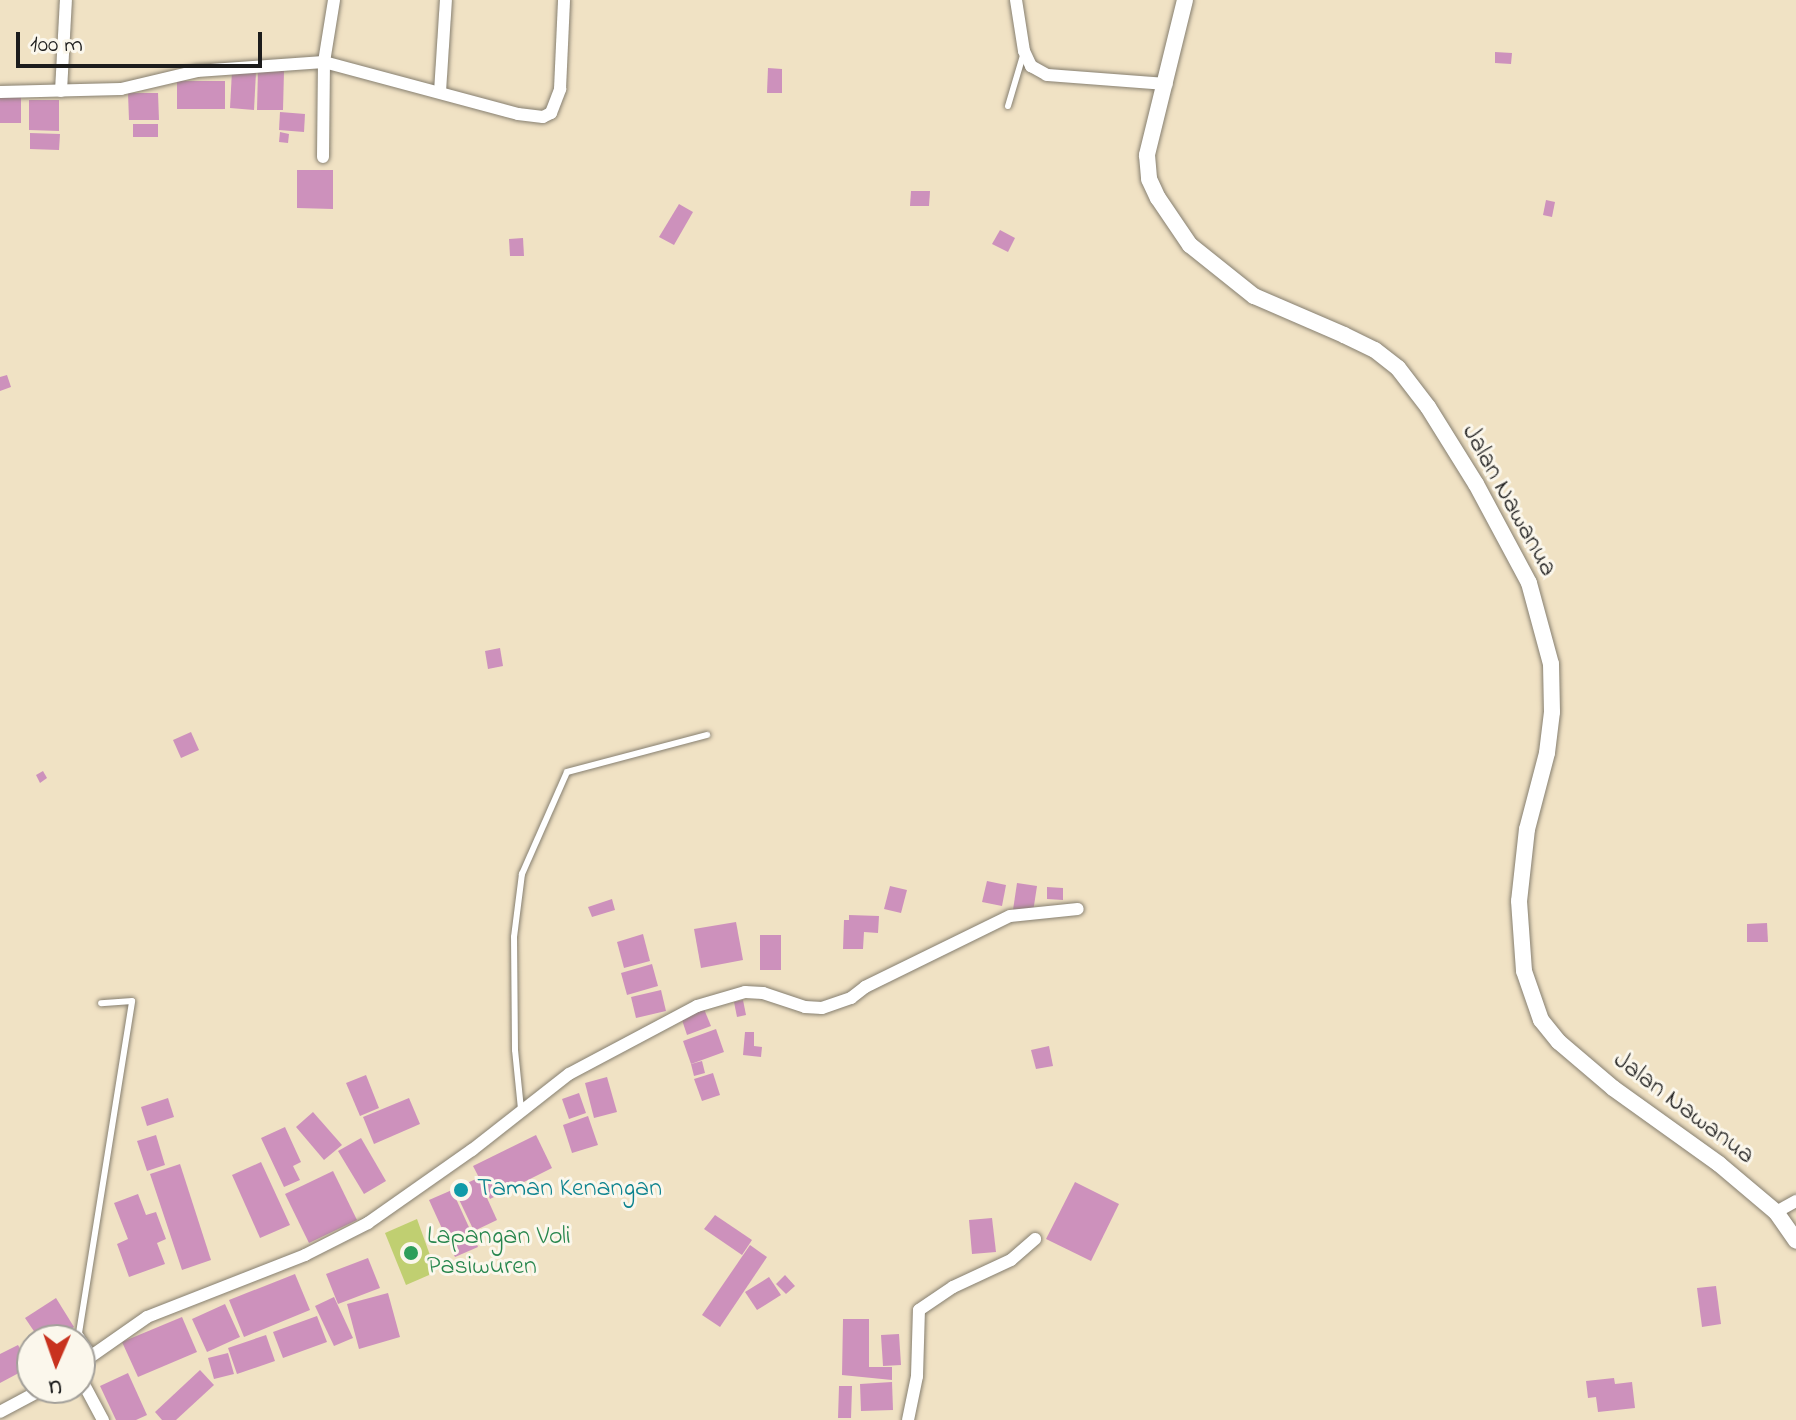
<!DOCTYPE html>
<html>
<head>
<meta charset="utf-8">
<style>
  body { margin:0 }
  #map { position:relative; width:1796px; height:1420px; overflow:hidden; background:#f0e2c4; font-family:"Indie Flower",sans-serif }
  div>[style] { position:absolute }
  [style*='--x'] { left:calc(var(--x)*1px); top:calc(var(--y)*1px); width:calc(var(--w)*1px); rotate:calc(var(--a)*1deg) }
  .green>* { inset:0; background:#c0cf71 }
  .building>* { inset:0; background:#cd91bc }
  .roads { filter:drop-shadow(0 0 2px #867f70) drop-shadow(0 0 2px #867f70) }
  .service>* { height:6px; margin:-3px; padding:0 3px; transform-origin:3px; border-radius:3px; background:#fff }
  .minor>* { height:12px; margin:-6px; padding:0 6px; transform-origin:6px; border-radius:6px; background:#fff }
  .tertiary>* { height:16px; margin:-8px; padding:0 8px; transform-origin:8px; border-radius:8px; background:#fff }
  .dots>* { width:22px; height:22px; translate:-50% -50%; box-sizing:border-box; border:4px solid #fbf7ec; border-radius:50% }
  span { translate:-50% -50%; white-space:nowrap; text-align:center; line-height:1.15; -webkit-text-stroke:6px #fbf7ec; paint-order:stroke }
  .street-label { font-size:26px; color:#1c1c1c }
  .culture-label { font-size:26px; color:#0d838f }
  .left { translate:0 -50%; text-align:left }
  .leisure-label { font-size:26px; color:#27864d }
  .north { position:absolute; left:16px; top:1324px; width:80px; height:80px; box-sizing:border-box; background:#fbf7ec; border:2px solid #a29f99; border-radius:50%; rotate:182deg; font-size:22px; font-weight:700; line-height:32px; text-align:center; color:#1c1c1c }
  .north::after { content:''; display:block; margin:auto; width:28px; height:36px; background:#c8321e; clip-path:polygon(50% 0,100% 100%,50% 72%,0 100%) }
  .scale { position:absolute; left:16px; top:32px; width:246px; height:36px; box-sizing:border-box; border:4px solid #1c1c1c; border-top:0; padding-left:10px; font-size:24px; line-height:28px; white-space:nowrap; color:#1c1c1c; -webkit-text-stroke:6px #fbf7ec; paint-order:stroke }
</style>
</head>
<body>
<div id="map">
  <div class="green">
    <i style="clip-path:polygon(417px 1219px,436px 1272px,406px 1285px,385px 1233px)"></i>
  </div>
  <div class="building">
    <i style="clip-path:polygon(1495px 52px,1512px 53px,1511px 64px,1495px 63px)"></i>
    <i style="clip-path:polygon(768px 68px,782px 69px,782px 93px,767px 93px)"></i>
    <i style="clip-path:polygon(258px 70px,284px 71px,283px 110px,257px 110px)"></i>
    <i style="clip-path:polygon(232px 71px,256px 72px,254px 110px,230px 108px)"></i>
    <i style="clip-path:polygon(177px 81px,225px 81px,225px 109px,177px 109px)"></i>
    <i style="clip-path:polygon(128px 93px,158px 93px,159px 120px,129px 120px)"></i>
    <i style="clip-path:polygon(0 97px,21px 97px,21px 123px,0 123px)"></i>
    <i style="clip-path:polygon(29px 100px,59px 100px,59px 131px,29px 130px)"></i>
    <i style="clip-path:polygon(280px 112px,305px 114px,304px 132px,279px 130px)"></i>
    <i style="clip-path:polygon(133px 124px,158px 124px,158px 137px,133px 137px)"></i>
    <i style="clip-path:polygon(280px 132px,289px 134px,288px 143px,279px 142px)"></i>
    <i style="clip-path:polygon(30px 133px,60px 134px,59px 150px,30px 149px)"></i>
    <i style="clip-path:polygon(297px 170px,333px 170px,333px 209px,297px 208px)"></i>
    <i style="clip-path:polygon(911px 191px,930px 191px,929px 206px,910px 206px)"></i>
    <i style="clip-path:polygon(1546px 200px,1555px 202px,1552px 217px,1543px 215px)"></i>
    <i style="clip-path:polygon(679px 204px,693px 212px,674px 245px,659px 237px)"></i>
    <i style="clip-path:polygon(1000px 230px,1015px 238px,1008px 252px,992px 244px)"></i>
    <i style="clip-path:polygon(523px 238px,524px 256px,510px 256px,509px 239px)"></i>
    <i style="clip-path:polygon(7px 375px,11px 387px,0 391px,0 377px)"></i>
    <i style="clip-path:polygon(500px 648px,503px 666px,488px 669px,485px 651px)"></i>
    <i style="clip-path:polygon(191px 732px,199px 750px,181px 758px,173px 740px)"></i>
    <i style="clip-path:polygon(43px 771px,47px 778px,40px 783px,36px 775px)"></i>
    <i style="clip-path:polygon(987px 881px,1006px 885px,1002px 906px,982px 902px)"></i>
    <i style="clip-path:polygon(1017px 883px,1037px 886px,1033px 912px,1013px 910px)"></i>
    <i style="clip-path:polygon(890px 886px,907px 890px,901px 913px,884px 909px)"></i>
    <i style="clip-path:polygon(1047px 887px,1063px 888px,1063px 900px,1047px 899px)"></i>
    <i style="clip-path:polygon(612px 899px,615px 910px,592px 917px,588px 907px)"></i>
    <i style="clip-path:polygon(849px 915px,879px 916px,878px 933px,864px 932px,863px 949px,843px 949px,844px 920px,849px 920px)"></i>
    <i style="clip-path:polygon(736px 922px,743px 960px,701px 968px,694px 929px)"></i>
    <i style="clip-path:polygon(1767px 923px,1768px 942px,1747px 942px,1747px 924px)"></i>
    <i style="clip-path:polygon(643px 934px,650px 961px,624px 968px,617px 942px)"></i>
    <i style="clip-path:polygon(760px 935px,781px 935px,781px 970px,760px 970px)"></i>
    <i style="clip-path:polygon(652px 964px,658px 986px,627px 995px,621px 973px)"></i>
    <i style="clip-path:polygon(661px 990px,666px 1011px,636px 1018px,631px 997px)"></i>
    <i style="clip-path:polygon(743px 1000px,746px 1015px,737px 1017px,734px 1002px)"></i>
    <i style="clip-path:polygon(704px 1009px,711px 1026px,687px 1035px,681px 1017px)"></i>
    <i style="clip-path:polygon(716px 1029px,724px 1052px,691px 1064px,683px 1041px)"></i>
    <i style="clip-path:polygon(745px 1032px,754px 1032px,754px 1046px,762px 1047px,761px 1057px,743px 1055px)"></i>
    <i style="clip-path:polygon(1049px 1046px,1053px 1066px,1036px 1069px,1031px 1050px)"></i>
    <i style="clip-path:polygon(702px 1061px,705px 1073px,694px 1076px,691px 1064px)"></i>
    <i style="clip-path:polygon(713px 1073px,720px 1095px,702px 1101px,694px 1079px)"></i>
    <i style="clip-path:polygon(366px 1075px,379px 1108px,360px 1116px,346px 1083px)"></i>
    <i style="clip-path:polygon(607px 1077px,617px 1112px,594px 1118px,585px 1083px)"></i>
    <i style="clip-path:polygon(579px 1093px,586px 1113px,569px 1119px,562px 1099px)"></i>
    <i style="clip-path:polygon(168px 1098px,174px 1117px,147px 1126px,141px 1107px)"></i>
    <i style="clip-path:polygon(409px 1098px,420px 1124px,374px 1144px,363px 1117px)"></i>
    <i style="clip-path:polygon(313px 1112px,342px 1145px,324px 1160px,296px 1127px)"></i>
    <i style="clip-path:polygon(588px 1116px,598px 1145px,572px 1153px,563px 1125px)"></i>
    <i style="clip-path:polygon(285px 1127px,301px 1162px,293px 1166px,300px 1180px,284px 1187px,261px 1138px)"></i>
    <i style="clip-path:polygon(156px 1135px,165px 1165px,147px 1171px,137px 1141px)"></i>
    <i style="clip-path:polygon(536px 1135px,552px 1168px,490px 1199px,473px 1166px)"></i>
    <i style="clip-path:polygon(361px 1138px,386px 1181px,364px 1194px,338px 1151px)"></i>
    <i style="clip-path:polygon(261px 1162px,290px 1225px,260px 1238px,232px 1175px)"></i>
    <i style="clip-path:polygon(180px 1164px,211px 1260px,182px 1270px,150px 1174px)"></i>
    <i style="clip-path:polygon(333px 1171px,357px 1220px,309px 1243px,285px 1194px)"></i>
    <i style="clip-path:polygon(478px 1178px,497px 1220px,474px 1231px,454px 1189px)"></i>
    <i style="clip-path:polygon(1075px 1182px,1119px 1204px,1091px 1261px,1046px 1239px)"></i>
    <i style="clip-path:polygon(452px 1190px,478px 1247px,455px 1257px,429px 1200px)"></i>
    <i style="clip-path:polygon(138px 1194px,146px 1215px,156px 1212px,166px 1239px,157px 1243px,165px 1264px,129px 1277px,117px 1244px,128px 1239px,114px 1203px)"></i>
    <i style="clip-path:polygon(715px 1215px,752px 1240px,742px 1255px,704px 1229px)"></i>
    <i style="clip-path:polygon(992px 1218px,996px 1252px,972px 1254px,969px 1220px)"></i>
    <i style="clip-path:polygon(750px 1245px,767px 1257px,720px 1327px,702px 1315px)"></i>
    <i style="clip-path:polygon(368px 1258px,380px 1288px,338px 1304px,326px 1274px)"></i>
    <i style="clip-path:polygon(295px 1274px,310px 1310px,244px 1337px,229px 1300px)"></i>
    <i style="clip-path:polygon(785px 1275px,795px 1286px,786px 1294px,776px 1284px)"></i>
    <i style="clip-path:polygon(769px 1277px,781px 1295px,757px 1310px,745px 1292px)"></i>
    <i style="clip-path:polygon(1716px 1286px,1721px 1324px,1702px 1327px,1697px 1288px)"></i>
    <i style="clip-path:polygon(388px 1293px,400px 1337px,359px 1349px,347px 1304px)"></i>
    <i style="clip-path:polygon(334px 1297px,353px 1338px,334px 1346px,315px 1306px)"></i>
    <i style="clip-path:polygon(56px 1298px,74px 1327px,54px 1340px,40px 1340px,25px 1318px)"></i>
    <i style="clip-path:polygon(225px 1304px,240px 1337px,207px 1352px,192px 1319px)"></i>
    <i style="clip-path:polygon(317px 1316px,327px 1342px,283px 1358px,273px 1332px)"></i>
    <i style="clip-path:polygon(182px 1317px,197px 1352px,138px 1377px,122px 1342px)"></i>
    <i style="clip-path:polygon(843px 1319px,869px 1319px,869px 1367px,892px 1367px,892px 1380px,842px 1375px)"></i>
    <i style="clip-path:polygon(899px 1334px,901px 1365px,883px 1366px,881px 1335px)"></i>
    <i style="clip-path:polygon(266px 1335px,275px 1361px,237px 1374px,228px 1348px)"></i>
    <i style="clip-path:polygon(18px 1345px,30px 1367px,0 1383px,0 1354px)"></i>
    <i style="clip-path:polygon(228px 1353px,234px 1374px,214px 1379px,208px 1358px)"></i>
    <i style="clip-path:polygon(200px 1370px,214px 1385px,176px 1420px,162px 1420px,155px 1412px)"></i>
    <i style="clip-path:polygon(128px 1373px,147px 1415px,136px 1420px,116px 1420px,100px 1386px)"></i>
    <i style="clip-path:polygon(1614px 1378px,1615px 1384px,1632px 1382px,1635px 1408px,1598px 1412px,1596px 1397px,1588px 1398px,1586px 1381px)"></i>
    <i style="clip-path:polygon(892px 1382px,893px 1410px,861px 1411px,860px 1384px)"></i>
    <i style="clip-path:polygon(839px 1386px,852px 1386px,851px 1418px,838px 1418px)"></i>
  </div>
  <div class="roads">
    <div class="service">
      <i style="--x:1008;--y:106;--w:56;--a:-73.5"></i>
      <i style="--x:521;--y:1109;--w:59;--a:-95.8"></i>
      <i style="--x:515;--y:1050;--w:113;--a:-90.5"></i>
      <i style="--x:514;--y:937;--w:64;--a:-82.8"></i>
      <i style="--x:522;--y:874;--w:111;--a:-66.2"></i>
      <i style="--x:567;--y:772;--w:145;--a:-14.8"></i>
      <i style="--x:93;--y:1354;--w:25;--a:-124"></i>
      <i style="--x:79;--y:1333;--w:336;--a:-80.9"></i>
      <i style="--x:132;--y:1001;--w:31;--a:176"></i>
    </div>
    <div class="minor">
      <i style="--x:1016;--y:0;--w:52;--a:81.1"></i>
      <i style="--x:1024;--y:51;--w:17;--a:65"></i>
      <i style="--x:1031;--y:66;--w:18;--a:29"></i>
      <i style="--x:1047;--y:75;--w:120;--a:4.3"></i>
      <i style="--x:61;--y:91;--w:91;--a:-86.9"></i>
      <i style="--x:0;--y:92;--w:121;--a:-1.4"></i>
      <i style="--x:121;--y:89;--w:78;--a:-13.3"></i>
      <i style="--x:197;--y:71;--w:127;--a:-4.1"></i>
      <i style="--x:324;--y:62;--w:201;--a:15"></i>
      <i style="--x:518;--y:114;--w:25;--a:7"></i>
      <i style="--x:543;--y:117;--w:9;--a:-27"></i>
      <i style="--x:551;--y:113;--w:26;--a:-69"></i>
      <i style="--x:560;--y:89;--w:89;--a:-87.4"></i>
      <i style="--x:440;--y:92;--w:92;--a:-86.3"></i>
      <i style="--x:323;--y:157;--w:95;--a:-89.4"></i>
      <i style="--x:324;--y:62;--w:63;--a:-80.8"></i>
      <i style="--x:1776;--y:1212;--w:23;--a:-29"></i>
      <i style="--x:80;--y:1364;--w:82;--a:-35"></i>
      <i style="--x:147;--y:1317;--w:170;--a:-21.4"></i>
      <i style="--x:305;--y:1255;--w:71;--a:-26.9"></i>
      <i style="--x:368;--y:1223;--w:127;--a:-35.1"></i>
      <i style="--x:472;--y:1150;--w:123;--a:-38.1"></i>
      <i style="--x:569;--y:1074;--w:145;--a:-28"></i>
      <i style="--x:697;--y:1006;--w:50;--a:-16.3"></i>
      <i style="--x:745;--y:992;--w:18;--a:3"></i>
      <i style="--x:763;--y:993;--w:44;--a:18.4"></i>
      <i style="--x:805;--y:1007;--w:17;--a:3"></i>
      <i style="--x:822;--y:1008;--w:31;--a:-19"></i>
      <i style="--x:851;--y:998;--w:18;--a:-38"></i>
      <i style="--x:865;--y:987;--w:161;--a:-26.1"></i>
      <i style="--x:1010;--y:916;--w:68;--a:-5.9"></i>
      <i style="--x:80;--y:1377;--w:49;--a:61.9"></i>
      <i style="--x:0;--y:1412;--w:51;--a:-28.1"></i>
      <i style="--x:908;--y:1420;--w:45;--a:-78.4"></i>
      <i style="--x:917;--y:1376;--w:66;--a:-88.3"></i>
      <i style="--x:919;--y:1310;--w:41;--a:-34.1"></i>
      <i style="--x:953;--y:1287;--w:64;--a:-25"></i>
      <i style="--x:1011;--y:1260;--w:32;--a:-41"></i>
    </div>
    <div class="tertiary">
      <i style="--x:1185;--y:0;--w:160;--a:103.8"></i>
      <i style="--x:1147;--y:155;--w:24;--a:85"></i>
      <i style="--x:1149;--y:179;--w:21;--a:65"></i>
      <i style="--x:1158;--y:198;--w:57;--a:55.8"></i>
      <i style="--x:1190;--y:245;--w:82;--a:38.6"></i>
      <i style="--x:1254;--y:296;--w:98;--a:23.4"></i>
      <i style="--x:1344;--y:335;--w:34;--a:26"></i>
      <i style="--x:1375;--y:350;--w:29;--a:38"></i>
      <i style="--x:1398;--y:368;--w:49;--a:52.4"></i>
      <i style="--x:1428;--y:407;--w:91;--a:58.1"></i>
      <i style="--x:1476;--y:484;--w:112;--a:61.8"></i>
      <i style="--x:1529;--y:583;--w:84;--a:74.8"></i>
      <i style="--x:1551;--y:664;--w:48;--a:88.8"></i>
      <i style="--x:1552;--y:712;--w:41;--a:97"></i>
      <i style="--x:1547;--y:753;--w:79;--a:104.7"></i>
      <i style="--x:1527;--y:829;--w:72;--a:96.3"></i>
      <i style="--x:1519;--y:901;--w:70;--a:85.9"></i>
      <i style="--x:1524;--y:971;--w:52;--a:70.9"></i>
      <i style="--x:1541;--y:1020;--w:28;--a:51"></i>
      <i style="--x:1559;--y:1042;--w:71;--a:40.4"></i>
      <i style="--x:1613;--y:1088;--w:130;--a:35.6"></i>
      <i style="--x:1719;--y:1164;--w:75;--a:40.1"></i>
      <i style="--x:1776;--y:1212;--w:35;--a:55"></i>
    </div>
  </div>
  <div class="dots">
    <i style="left:461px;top:1190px;background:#0f9aa8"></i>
    <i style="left:411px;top:1253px;background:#2e9e5b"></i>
  </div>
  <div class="street-label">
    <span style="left:1508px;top:501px;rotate:61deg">Jalan Nawanua</span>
    <span style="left:1683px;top:1109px;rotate:37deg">Jalan Nawanua</span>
  </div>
  <div class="culture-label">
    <span class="left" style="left:477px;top:1190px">Taman Kenangan</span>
  </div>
  <div class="leisure-label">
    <span class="left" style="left:427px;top:1253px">Lapangan Voli<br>Pasiwuren</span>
  </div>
  <div class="north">U</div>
  <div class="scale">100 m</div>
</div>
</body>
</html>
